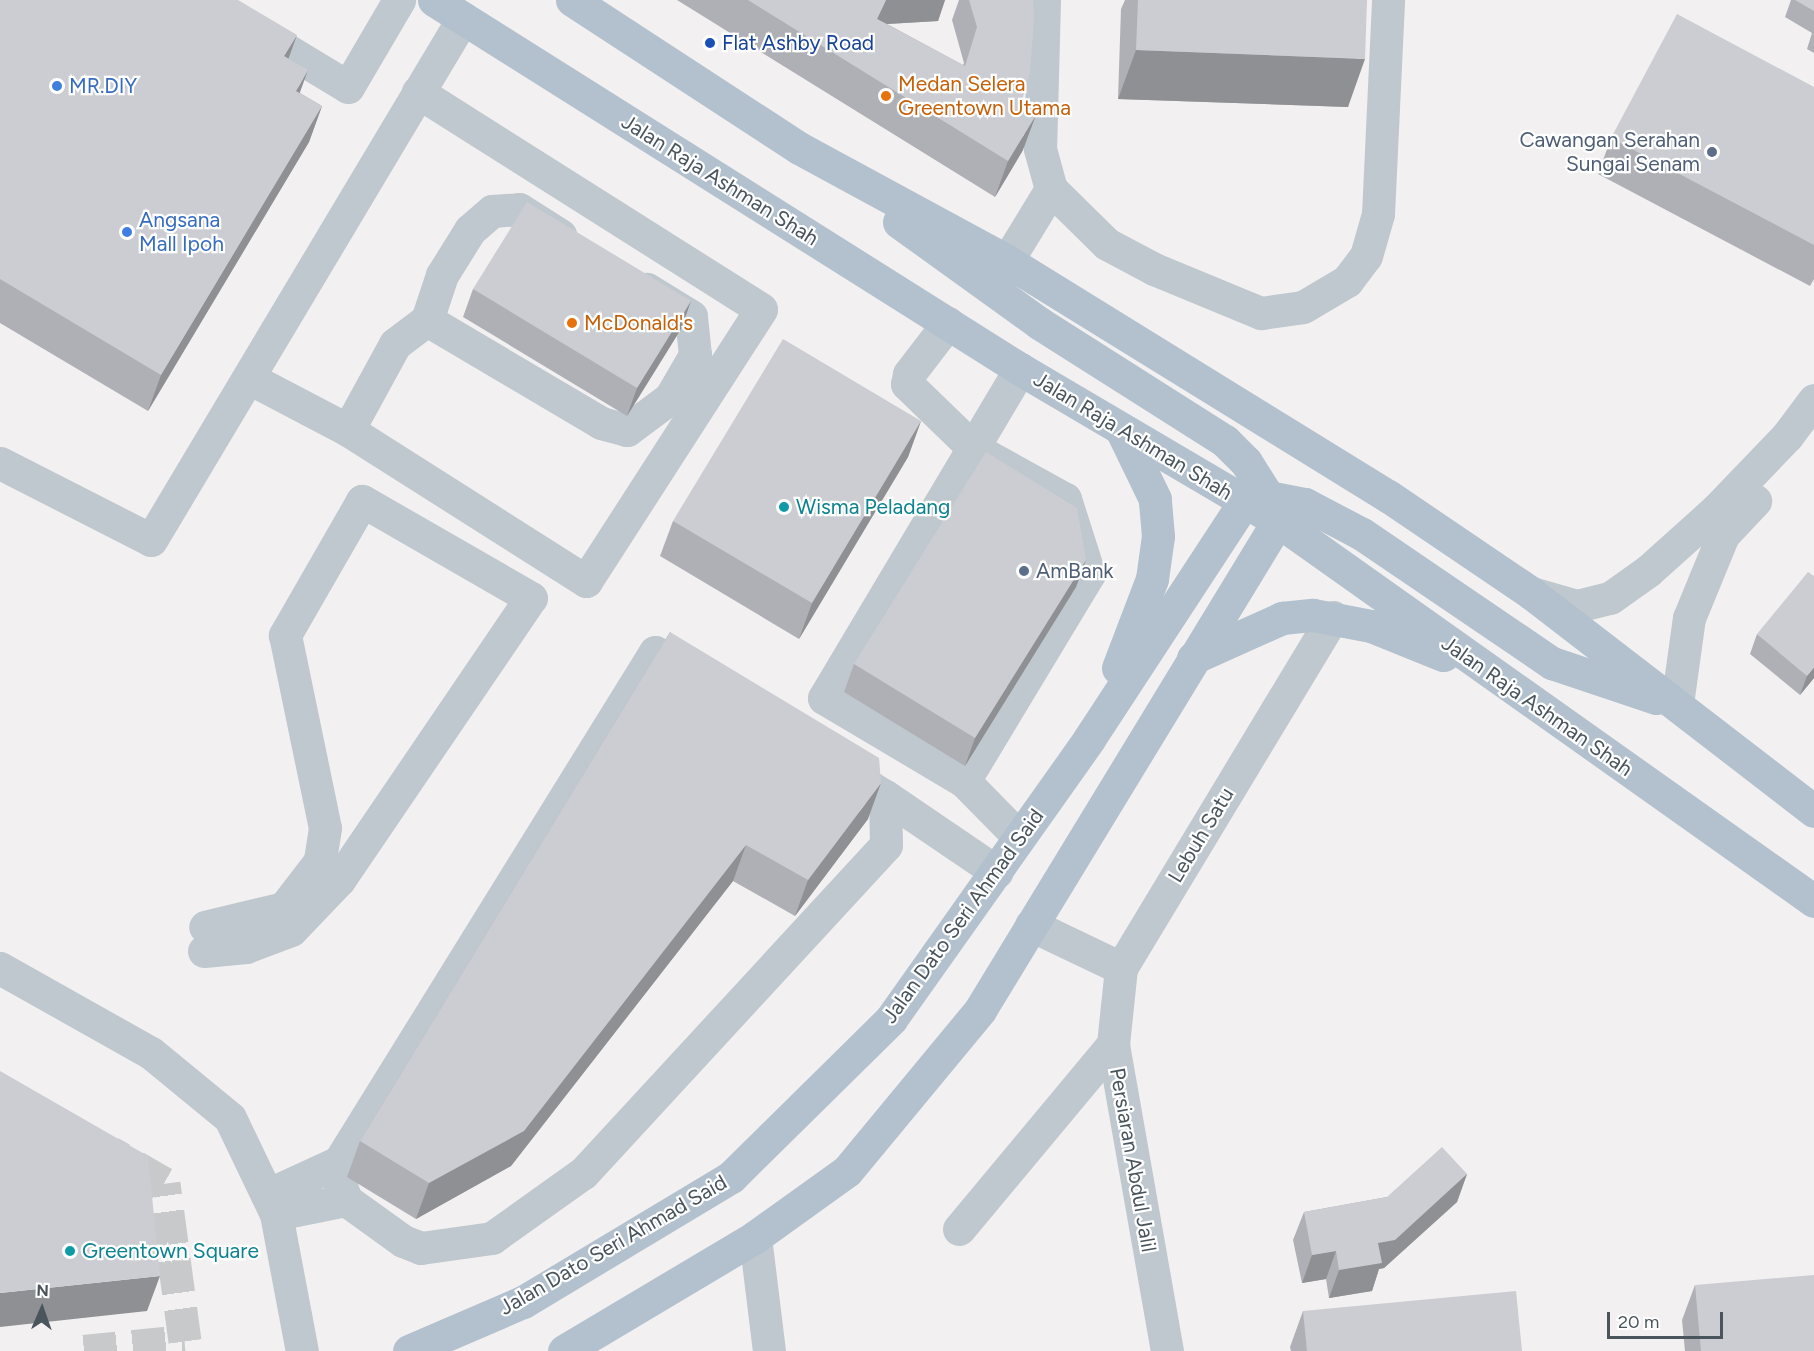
<!DOCTYPE html>
<html>
<head>
<meta charset="utf-8">
<style>
  body { margin:0 }
  #map { position:relative; width:1814px; height:1351px; overflow:hidden; background:#f2f0f0; font-family:Figtree,sans-serif }
  div>[style] { position:absolute }
  [style*='--x'] { left:calc(var(--x)*1px); top:calc(var(--y)*1px); width:calc(var(--w)*1px); rotate:calc(var(--a)*1deg) }
  .minor-tunnel>* { height:33px; margin-top:-16.5px; transform-origin:0; background:repeating-linear-gradient(90deg,#c8c9cb 0 33px,transparent 0 49px) }
  .minor>* { height:33px; margin:-16.5px; padding:0 16.5px; transform-origin:16.5px; border-radius:16.5px; background:#bfc8ce }
  .major>* { height:33px; margin:-16.5px; padding:0 16.5px; transform-origin:16.5px; border-radius:16.5px; background:#b2c1cd }
  .wall>* { inset:0; background:#afb0b5 }
  .shaded-wall>* { inset:0; background:#8e9093 }
  .building>* { inset:0; background:#cbcdd2 }
  .dots>* { width:16px; height:16px; translate:-50% -50%; box-sizing:border-box; border:3px solid #fff; border-radius:50% }
  span { translate:-50% -50%; white-space:nowrap; text-align:center; line-height:1.15; -webkit-text-stroke:4.5px #fff; paint-order:stroke }
  .transit-label { font-size:21px; color:#164399 }
  .left { translate:0 -50%; text-align:left }
  .food-label { font-size:21px; color:#c56008 }
  .shop-label { font-size:21px; color:#366cbe }
  .service-label { font-size:21px; color:#4e5e75 }
  .right { translate:-100% -50%; text-align:right }
  .street-label { font-size:21px; color:#49545c }
  .culture-label { font-size:21px; color:#0d838f }
  .north { position:absolute; left:12px; top:1279px; width:60px; height:60px; -webkit-text-stroke:4px #fff; paint-order:stroke; rotate:2deg; font-size:16px; font-weight:700; line-height:24px; text-align:center; color:#49545c }
  .north::after { content:''; display:block; margin:auto; width:21px; height:27px; background:#49545c; clip-path:polygon(50% 0,100% 100%,50% 72%,0 100%) }
  .scale { position:absolute; left:1607px; top:1312px; width:116px; height:27px; box-sizing:border-box; border:3px solid #49545c; border-top:0; padding-left:8px; font-size:18px; line-height:21px; white-space:nowrap; color:#49545c; -webkit-text-stroke:4px #fff; paint-order:stroke }
</style>
</head>
<body>
<div id="map">
  <div class="minor-tunnel">
    <i style="--x:84;--y:1351;--w:101;--a:-5.7"></i>
    <i style="--x:185;--y:1341;--w:159;--a:-97.6"></i>
    <i style="--x:164;--y:1183;--w:62;--a:-150.1"></i>
  </div>
  <div class="minor">
    <i style="--x:204;--y:0;--w:168;--a:31.1"></i>
    <i style="--x:348;--y:87;--w:101;--a:-59.6"></i>
    <i style="--x:1044;--y:0;--w:149;--a:91.5"></i>
    <i style="--x:1040;--y:149;--w:41;--a:74.6"></i>
    <i style="--x:1051;--y:189;--w:78;--a:44.5"></i>
    <i style="--x:1107;--y:244;--w:53;--a:28"></i>
    <i style="--x:1154;--y:269;--w:116;--a:22.4"></i>
    <i style="--x:1261;--y:313;--w:42;--a:-8.1"></i>
    <i style="--x:1303;--y:307;--w:51;--a:-30.6"></i>
    <i style="--x:1347;--y:281;--w:31;--a:-53"></i>
    <i style="--x:1366;--y:256;--w:44;--a:-74.1"></i>
    <i style="--x:1378;--y:214;--w:214;--a:-87.3"></i>
    <i style="--x:1007;--y:261;--w:84;--a:-58.6"></i>
    <i style="--x:427;--y:320;--w:202;--a:30.6"></i>
    <i style="--x:601;--y:423;--w:27;--a:15"></i>
    <i style="--x:627;--y:430;--w:54;--a:-36.7"></i>
    <i style="--x:670;--y:398;--w:50;--a:-59.8"></i>
    <i style="--x:695;--y:355;--w:39;--a:-96"></i>
    <i style="--x:691;--y:316;--w:52;--a:-148.5"></i>
    <i style="--x:948;--y:323;--w:64;--a:127.4"></i>
    <i style="--x:909;--y:374;--w:10;--a:101"></i>
    <i style="--x:907;--y:384;--w:92;--a:44.1"></i>
    <i style="--x:973;--y:448;--w:291;--a:120.8"></i>
    <i style="--x:824;--y:698;--w:163;--a:30.7"></i>
    <i style="--x:249;--y:378;--w:112;--a:27.7"></i>
    <i style="--x:348;--y:430;--w:282;--a:32.4"></i>
    <i style="--x:586;--y:581;--w:323;--a:-57.2"></i>
    <i style="--x:761;--y:309;--w:406;--a:-147.7"></i>
    <i style="--x:348;--y:430;--w:98;--a:-61.3"></i>
    <i style="--x:395;--y:344;--w:40;--a:-37"></i>
    <i style="--x:427;--y:320;--w:47;--a:-71.6"></i>
    <i style="--x:442;--y:275;--w:53;--a:-58.1"></i>
    <i style="--x:470;--y:230;--w:29;--a:-41"></i>
    <i style="--x:492;--y:211;--w:27;--a:-4"></i>
    <i style="--x:519;--y:209;--w:49;--a:32.4"></i>
    <i style="--x:0;--y:463;--w:169;--a:27"></i>
    <i style="--x:151;--y:540;--w:608;--a:-59.13"></i>
    <i style="--x:1531;--y:593;--w:48;--a:15.8"></i>
    <i style="--x:1577;--y:606;--w:34;--a:-14"></i>
    <i style="--x:1610;--y:598;--w:47;--a:-35.4"></i>
    <i style="--x:1648;--y:571;--w:93;--a:-41.9"></i>
    <i style="--x:1717;--y:509;--w:101;--a:-46.2"></i>
    <i style="--x:1787;--y:436;--w:45;--a:-53.1"></i>
    <i style="--x:655;--y:652;--w:271;--a:32.1"></i>
    <i style="--x:885;--y:796;--w:49;--a:88.8"></i>
    <i style="--x:886;--y:845;--w:447;--a:132.7"></i>
    <i style="--x:583;--y:1173;--w:112;--a:144.5"></i>
    <i style="--x:492;--y:1238;--w:72;--a:172"></i>
    <i style="--x:421;--y:1248;--w:19;--a:-159"></i>
    <i style="--x:403;--y:1241;--w:70;--a:-144.3"></i>
    <i style="--x:346;--y:1200;--w:23;--a:-110"></i>
    <i style="--x:338;--y:1178;--w:16;--a:-86"></i>
    <i style="--x:339;--y:1162;--w:600;--a:-58.22"></i>
    <i style="--x:1677;--y:704;--w:87;--a:-82.1"></i>
    <i style="--x:1689;--y:618;--w:90;--a:-67.7"></i>
    <i style="--x:1723;--y:535;--w:47;--a:-46.7"></i>
    <i style="--x:885;--y:796;--w:135;--a:34.2"></i>
    <i style="--x:1018;--y:836;--w:77;--a:-134.5"></i>
    <i style="--x:964;--y:781;--w:242;--a:-58.9"></i>
    <i style="--x:1089;--y:574;--w:79;--a:-107.7"></i>
    <i style="--x:1065;--y:499;--w:105;--a:-151"></i>
    <i style="--x:973;--y:448;--w:92;--a:-59.3"></i>
    <i style="--x:1031;--y:925;--w:100;--a:25.5"></i>
    <i style="--x:204;--y:951;--w:42;--a:-5.4"></i>
    <i style="--x:246;--y:947;--w:48;--a:-20.7"></i>
    <i style="--x:291;--y:930;--w:69;--a:-46.2"></i>
    <i style="--x:339;--y:880;--w:341;--a:-55.8"></i>
    <i style="--x:531;--y:598;--w:195;--a:-150.1"></i>
    <i style="--x:362;--y:501;--w:155;--a:119.9"></i>
    <i style="--x:285;--y:635;--w:197;--a:78.3"></i>
    <i style="--x:325;--y:828;--w:33;--a:99"></i>
    <i style="--x:320;--y:861;--w:59;--a:127.5"></i>
    <i style="--x:284;--y:908;--w:81;--a:166.5"></i>
    <i style="--x:0;--y:968;--w:173;--a:29.4"></i>
    <i style="--x:151;--y:1053;--w:102;--a:39.4"></i>
    <i style="--x:230;--y:1118;--w:106;--a:64.4"></i>
    <i style="--x:276;--y:1214;--w:139;--a:79.3"></i>
    <i style="--x:267;--y:1195;--w:79;--a:-24.6"></i>
    <i style="--x:276;--y:1214;--w:71;--a:-11.3"></i>
    <i style="--x:959;--y:1229;--w:241;--a:-50.2"></i>
    <i style="--x:755;--y:1237;--w:115;--a:83"></i>
    <i style="--x:1167;--y:1351;--w:312;--a:-100"></i>
    <i style="--x:1113;--y:1044;--w:76;--a:-84"></i>
    <i style="--x:1121;--y:968;--w:410;--a:-58.9"></i>
  </div>
  <div class="major">
    <i style="--x:434;--y:0;--w:693;--a:32.2"></i>
    <i style="--x:1020;--y:369;--w:299;--a:30.5"></i>
    <i style="--x:1278;--y:521;--w:657;--a:35.33"></i>
    <i style="--x:572;--y:0;--w:271;--a:33.1"></i>
    <i style="--x:799;--y:148;--w:237;--a:28.5"></i>
    <i style="--x:1007;--y:261;--w:448;--a:31.7"></i>
    <i style="--x:1388;--y:496;--w:173;--a:34.1"></i>
    <i style="--x:1531;--y:593;--w:357;--a:37.6"></i>
    <i style="--x:899;--y:222;--w:173;--a:35.8"></i>
    <i style="--x:1039;--y:323;--w:220;--a:32.4"></i>
    <i style="--x:1225;--y:441;--w:30;--a:45"></i>
    <i style="--x:1246;--y:462;--w:41;--a:57.8"></i>
    <i style="--x:1268;--y:497;--w:26;--a:67"></i>
    <i style="--x:1252;--y:501;--w:16;--a:-14"></i>
    <i style="--x:1268;--y:497;--w:38;--a:11"></i>
    <i style="--x:1305;--y:504;--w:64;--a:27.8"></i>
    <i style="--x:1362;--y:534;--w:230;--a:34.2"></i>
    <i style="--x:1552;--y:663;--w:110;--a:18.6"></i>
    <i style="--x:1193;--y:658;--w:98;--a:-24.2"></i>
    <i style="--x:1282;--y:618;--w:31;--a:-6"></i>
    <i style="--x:1313;--y:615;--w:59;--a:10.7"></i>
    <i style="--x:1371;--y:626;--w:78;--a:21.9"></i>
    <i style="--x:1118;--y:668;--w:95;--a:-69.1"></i>
    <i style="--x:1152;--y:579;--w:43;--a:-82.1"></i>
    <i style="--x:1158;--y:536;--w:37;--a:-95"></i>
    <i style="--x:1155;--y:499;--w:78;--a:-115.9"></i>
    <i style="--x:409;--y:1351;--w:124;--a:-23.3"></i>
    <i style="--x:523;--y:1302;--w:243;--a:-31"></i>
    <i style="--x:731;--y:1177;--w:225;--a:-44.6"></i>
    <i style="--x:891;--y:1019;--w:343;--a:-54.7"></i>
    <i style="--x:1089;--y:739;--w:283;--a:-56.8"></i>
    <i style="--x:564;--y:1351;--w:222;--a:-30.8"></i>
    <i style="--x:755;--y:1237;--w:113;--a:-35.7"></i>
    <i style="--x:847;--y:1171;--w:209;--a:-50.4"></i>
    <i style="--x:980;--y:1010;--w:573;--a:-58.64"></i>
  </div>
  <div class="wall">
    <i style="clip-path:polygon(0 0,289px 59px,300px 93px,322px 106px,309px 142px,148px 411px,0 323px)"></i>
    <i style="clip-path:polygon(677px 0,945px 0,938px 21px,887px 24px,963px 65px,964px 63px,952px 20px,959px 0,1033px 0,1021px 104px,1023px 150px,995px 197px)"></i>
    <i style="clip-path:polygon(1125px 0,1367px 0,1348px 107px,1118px 99px,1121px 9px)"></i>
    <i style="clip-path:polygon(1791px 0,1814px 0,1814px 53px,1807px 49px,1812px 33px,1785px 17px)"></i>
    <i style="clip-path:polygon(1814px 87px,1814px 279px,1810px 286px,1598px 174px,1611px 138px)"></i>
    <i style="clip-path:polygon(473px 289px,691px 301px,681px 329px,627px 416px,463px 317px)"></i>
    <i style="clip-path:polygon(921px 421px,908px 457px,799px 639px,660px 556px,673px 521px)"></i>
    <i style="clip-path:polygon(1086px 560px,1076px 587px,965px 766px,844px 692px,854px 664px)"></i>
    <i style="clip-path:polygon(670px 632px,868px 819px,795px 916px,733px 881px,511px 1166px,416px 1219px,347px 1177px,360px 1141px)"></i>
    <i style="clip-path:polygon(1757px 634px,1814px 678px,1800px 695px,1750px 654px)"></i>
    <i style="clip-path:polygon(1467px 1174px,1457px 1202px,1384px 1268px,1379px 1269px,1372px 1291px,1329px 1298px,1326px 1279px,1302px 1283px,1293px 1240px,1304px 1212px,1387px 1197px)"></i>
    <i style="clip-path:polygon(1695px 1285px,1814px 1351px,1685px 1351px,1682px 1320px)"></i>
    <i style="clip-path:polygon(1303px 1311px,1522px 1351px,1291px 1351px,1290px 1347px)"></i>
  </div>
  <div class="shaded-wall">
    <i style="clip-path:polygon(886px 0,945px 0,938px 21px,887px 24px,877px 19px)"></i>
    <i style="clip-path:polygon(297px 35px,284px 71px,284px 56px)"></i>
    <i style="clip-path:polygon(1136px 50px,1365px 59px,1348px 107px,1118px 99px)"></i>
    <i style="clip-path:polygon(308px 70px,295px 106px,296px 91px)"></i>
    <i style="clip-path:polygon(322px 106px,309px 142px,148px 411px,161px 375px)"></i>
    <i style="clip-path:polygon(1036px 115px,1023px 150px,995px 197px,1008px 161px)"></i>
    <i style="clip-path:polygon(691px 301px,681px 329px,627px 416px,637px 388px)"></i>
    <i style="clip-path:polygon(921px 421px,908px 457px,799px 639px,812px 603px)"></i>
    <i style="clip-path:polygon(1086px 560px,1076px 587px,965px 766px,975px 738px)"></i>
    <i style="clip-path:polygon(1814px 667px,1814px 678px,1800px 695px,1807px 676px)"></i>
    <i style="clip-path:polygon(881px 783px,868px 819px,795px 916px,808px 880px)"></i>
    <i style="clip-path:polygon(746px 845px,733px 881px,511px 1166px,416px 1219px,429px 1183px)"></i>
    <i style="clip-path:polygon(1467px 1174px,1457px 1202px,1384px 1268px,1379px 1269px,1372px 1291px,1329px 1298px,1339px 1270px,1378px 1243px)"></i>
    <i style="clip-path:polygon(1336px 1251px,1326px 1279px,1302px 1283px,1312px 1255px)"></i>
    <i style="clip-path:polygon(160px 1276px,147px 1311px,0 1327px,0 1293px)"></i>
  </div>
  <div class="building">
    <i style="clip-path:polygon(0 0,238px 0,297px 35px,284px 56px,308px 70px,296px 91px,322px 106px,161px 375px,0 279px)"></i>
    <i style="clip-path:polygon(748px 0,886px 0,877px 19px,965px 66px,977px 27px,969px 0,1033px 0,1034px 18px,1030px 73px,1021px 104px,1036px 115px,1008px 161px)"></i>
    <i style="clip-path:polygon(1138px 0,1367px 0,1365px 59px,1136px 50px)"></i>
    <i style="clip-path:polygon(1795px 0,1814px 0,1814px 11px)"></i>
    <i style="clip-path:polygon(1677px 14px,1814px 87px,1814px 245px,1611px 138px)"></i>
    <i style="clip-path:polygon(527px 202px,691px 301px,637px 388px,473px 289px)"></i>
    <i style="clip-path:polygon(783px 339px,921px 421px,812px 603px,673px 521px)"></i>
    <i style="clip-path:polygon(986px 452px,1077px 508px,1086px 560px,975px 738px,854px 664px)"></i>
    <i style="clip-path:polygon(1808px 572px,1814px 576px,1814px 667px,1807px 676px,1757px 634px)"></i>
    <i style="clip-path:polygon(670px 632px,879px 758px,881px 783px,808px 880px,746px 845px,524px 1131px,429px 1183px,360px 1141px)"></i>
    <i style="clip-path:polygon(0 1071px,148px 1156px,160px 1276px,0 1293px)"></i>
    <i style="clip-path:polygon(1442px 1147px,1467px 1174px,1395px 1240px,1378px 1243px,1382px 1263px,1339px 1270px,1336px 1251px,1312px 1255px,1304px 1212px,1387px 1197px)"></i>
    <i style="clip-path:polygon(1814px 1275px,1814px 1351px,1701px 1351px,1695px 1285px)"></i>
    <i style="clip-path:polygon(1516px 1291px,1522px 1351px,1307px 1351px,1303px 1311px)"></i>
  </div>
  <div class="dots">
    <i style="left:710px;top:43px;background:#1a4fb4"></i>
    <i style="left:57px;top:86px;background:#3f7fe0"></i>
    <i style="left:886px;top:96px;background:#e8710a"></i>
    <i style="left:1712px;top:152px;background:#5c6f8a"></i>
    <i style="left:127px;top:232px;background:#3f7fe0"></i>
    <i style="left:572px;top:323px;background:#e8710a"></i>
    <i style="left:784px;top:507px;background:#0f9aa8"></i>
    <i style="left:1024px;top:571px;background:#5c6f8a"></i>
    <i style="left:70px;top:1251px;background:#0f9aa8"></i>
  </div>
  <div class="transit-label">
    <span class="left" style="left:722px;top:43px">Flat Ashby Road</span>
  </div>
  <div class="food-label">
    <span class="left" style="left:898px;top:96px">Medan Selera<br>Greentown Utama</span>
    <span class="left" style="left:584px;top:323px">McDonald's</span>
  </div>
  <div class="shop-label">
    <span class="left" style="left:69px;top:86px">MR.DIY</span>
    <span class="left" style="left:139px;top:232px">Angsana<br>Mall Ipoh</span>
  </div>
  <div class="service-label">
    <span class="right" style="left:1700px;top:152px">Cawangan Serahan<br>Sungai Senam</span>
    <span class="left" style="left:1036px;top:571px">AmBank</span>
  </div>
  <div class="street-label">
    <span style="left:720px;top:180px;rotate:32deg">Jalan Raja Ashman Shah</span>
    <span style="left:1133px;top:436px;rotate:31deg">Jalan Raja Ashman Shah</span>
    <span style="left:1537px;top:706px;rotate:35deg">Jalan Raja Ashman Shah</span>
    <span style="left:1201px;top:835px;rotate:-59deg">Lebuh Satu</span>
    <span style="left:963px;top:916px;rotate:-54deg">Jalan Dato Seri Ahmad Said</span>
    <span style="left:1133px;top:1160px;rotate:80deg">Persiaran Abdul Jalil</span>
    <span style="left:613px;top:1245px;rotate:-30deg">Jalan Dato Seri Ahmad Said</span>
  </div>
  <div class="culture-label">
    <span class="left" style="left:796px;top:507px">Wisma Peladang</span>
    <span class="left" style="left:82px;top:1251px">Greentown Square</span>
  </div>
  <div class="north">N</div>
  <div class="scale">20 m</div>
</div>
</body>
</html>
